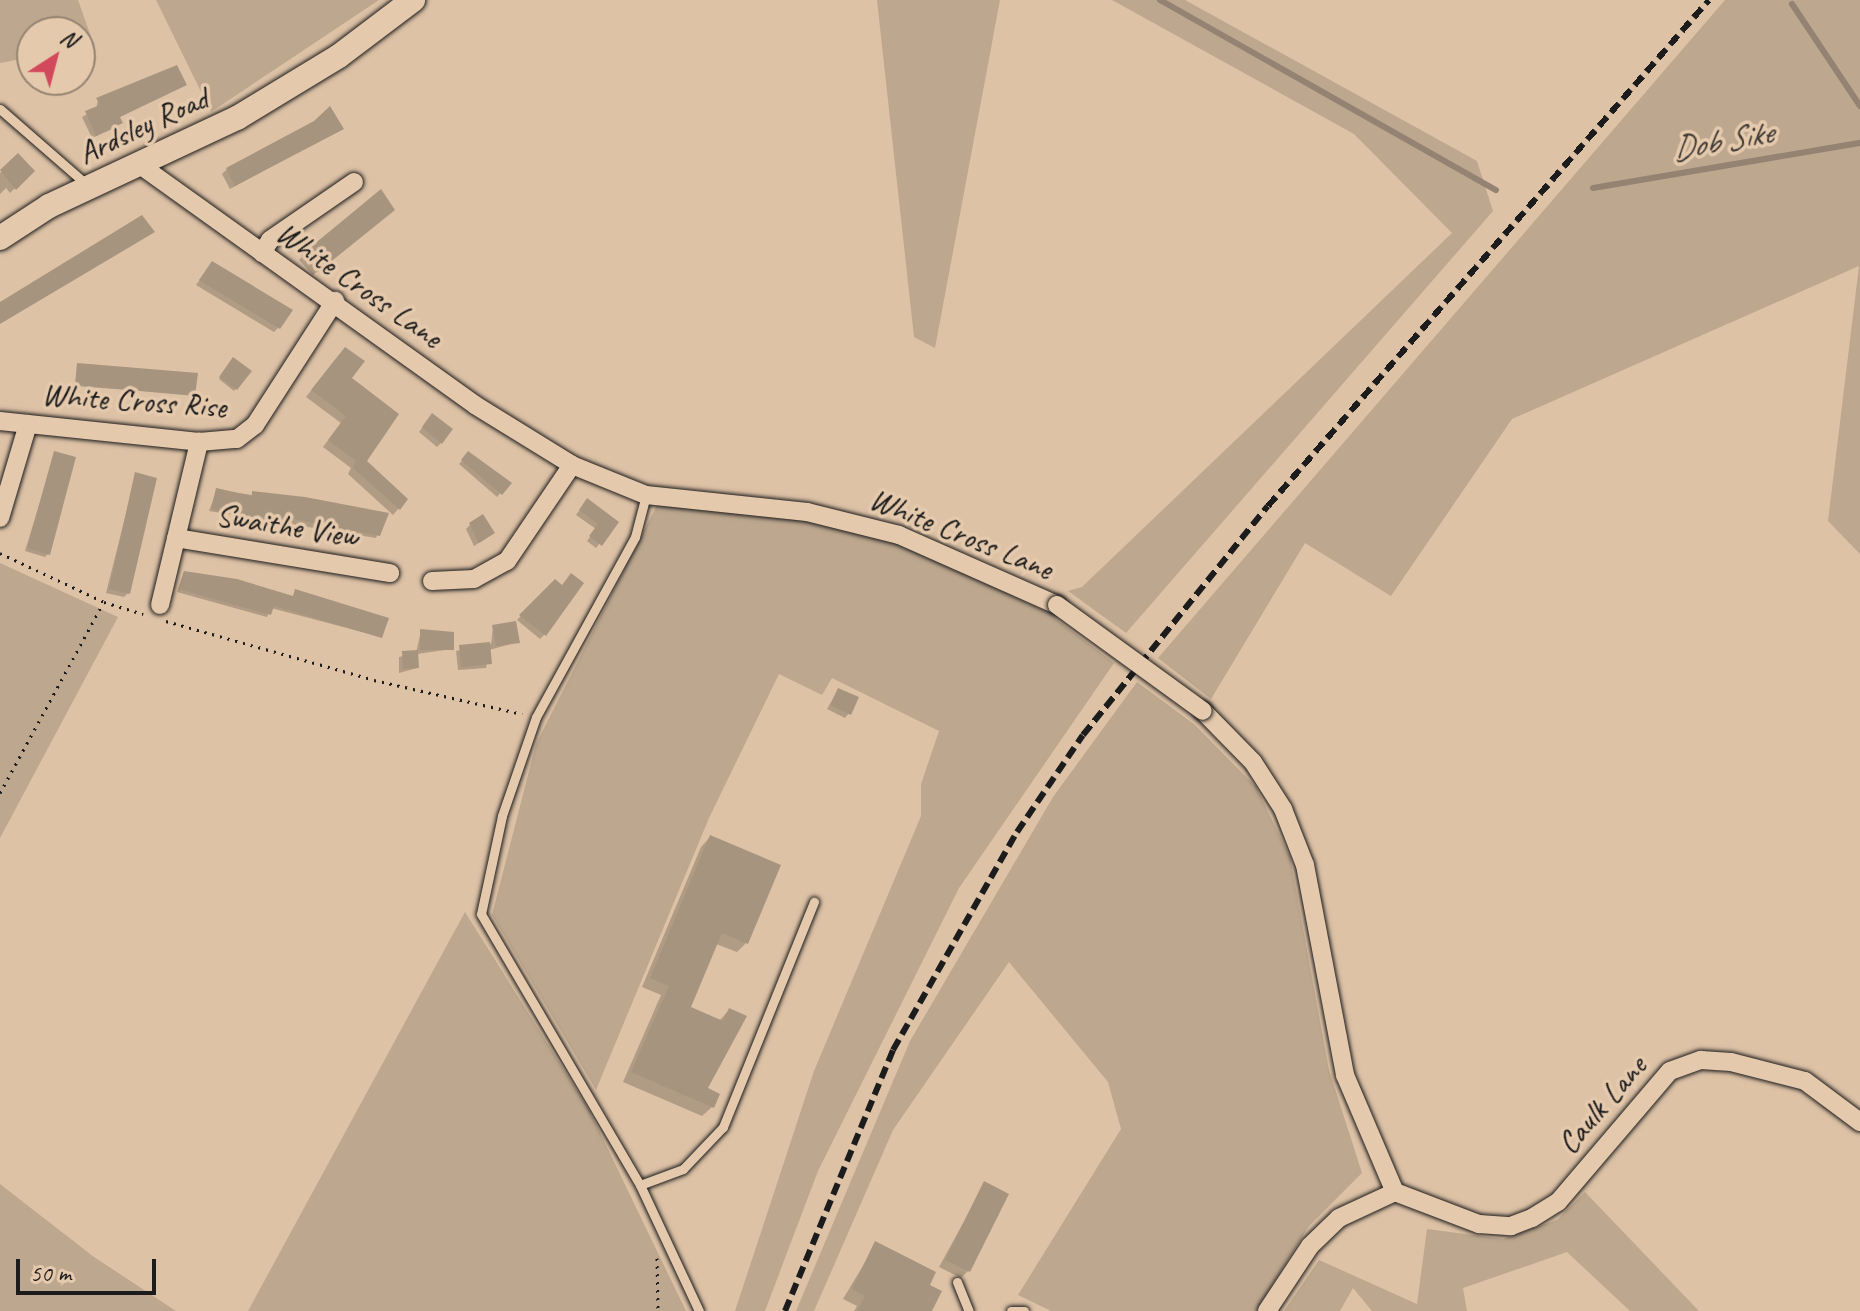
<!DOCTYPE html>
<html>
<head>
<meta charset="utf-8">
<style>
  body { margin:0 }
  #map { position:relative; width:1860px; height:1311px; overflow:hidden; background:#ddc2a6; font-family:Caveat,sans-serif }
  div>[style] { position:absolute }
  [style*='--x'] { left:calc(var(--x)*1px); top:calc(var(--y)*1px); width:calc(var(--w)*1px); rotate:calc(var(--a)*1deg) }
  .green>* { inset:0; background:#bda78f }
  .shadow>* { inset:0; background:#0003 }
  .stream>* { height:6px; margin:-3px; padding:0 3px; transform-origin:3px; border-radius:3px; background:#948272 }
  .building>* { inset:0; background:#a7947f }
  .path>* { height:3px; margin-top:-1.5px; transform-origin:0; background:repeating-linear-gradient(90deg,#1c1c1c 0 2px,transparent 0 8px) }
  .roads { filter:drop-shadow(0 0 2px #1c1c1c) drop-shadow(0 0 2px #1c1c1c) }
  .lane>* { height:9px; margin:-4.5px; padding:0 4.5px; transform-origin:4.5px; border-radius:4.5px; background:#e5c9ac }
  .street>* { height:18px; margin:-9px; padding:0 9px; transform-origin:9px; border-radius:9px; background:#e5c9ac }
  .secondary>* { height:24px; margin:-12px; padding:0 12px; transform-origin:12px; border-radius:12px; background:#e5c9ac }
  .rail>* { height:6px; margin-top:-3px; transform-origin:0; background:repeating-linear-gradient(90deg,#1c1c1c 0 12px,transparent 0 18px) }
  .bridges { filter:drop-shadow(0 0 2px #1c1c1c) drop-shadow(0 0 2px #1c1c1c) }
  .street-bridge>* { height:18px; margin:-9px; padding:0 9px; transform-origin:9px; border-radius:9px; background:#e5c9ac }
  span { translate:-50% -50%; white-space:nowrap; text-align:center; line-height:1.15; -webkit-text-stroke:7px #e5c9ac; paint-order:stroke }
  .street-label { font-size:32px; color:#1c1c1c }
  .water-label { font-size:34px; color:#403b36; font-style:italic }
  .north { position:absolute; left:16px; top:16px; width:80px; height:80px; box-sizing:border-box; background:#e5c9ac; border:2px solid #958472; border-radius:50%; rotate:36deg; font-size:22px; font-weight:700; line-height:32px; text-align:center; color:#1c1c1c }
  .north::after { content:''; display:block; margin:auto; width:28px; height:36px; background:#d1495b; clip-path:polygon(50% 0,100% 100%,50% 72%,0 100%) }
  .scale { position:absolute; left:16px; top:1259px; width:140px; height:36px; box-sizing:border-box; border:4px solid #1c1c1c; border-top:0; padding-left:10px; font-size:24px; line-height:28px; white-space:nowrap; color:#1c1c1c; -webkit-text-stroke:6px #e5c9ac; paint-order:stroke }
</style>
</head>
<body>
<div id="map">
  <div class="green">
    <i style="clip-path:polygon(0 0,78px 0,91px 37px,80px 42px,80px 32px,32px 32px,32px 57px,0 63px)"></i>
    <i style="clip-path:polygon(156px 0,379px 0,211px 112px)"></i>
    <i style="clip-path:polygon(877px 0,1000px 0,935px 348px,914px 337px)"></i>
    <i style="clip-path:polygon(1112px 0,1185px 0,1477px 161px,1493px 211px,1126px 633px,1068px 591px,1082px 587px,1452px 233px,1354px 134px)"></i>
    <i style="clip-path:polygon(1725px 0,1860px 0,1860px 554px,1828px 521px,1859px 266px,1512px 419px,1391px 596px,1305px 543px,1211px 699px,1158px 658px)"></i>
    <i style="clip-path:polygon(658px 503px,805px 517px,900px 543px,1047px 612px,1114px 663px,959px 888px,818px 1171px,765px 1311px,735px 1311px,814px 1071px,921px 816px,921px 784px,939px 731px,832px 678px,822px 695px,779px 674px,709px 818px,596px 1090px,492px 915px,536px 744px)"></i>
    <i style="clip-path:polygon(0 563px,118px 617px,0 838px)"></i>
    <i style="clip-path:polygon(1137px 682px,1195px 725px,1256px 787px,1290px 857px,1329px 1070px,1362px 1173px,1309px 1226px,1256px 1311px,1051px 1311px,1018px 1295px,1121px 1129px,1108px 1082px,1009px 962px,893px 1130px,814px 1311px,796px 1311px,910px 1041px,1053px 797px)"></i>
    <i style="clip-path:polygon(465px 912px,589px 1110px,686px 1311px,248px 1311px)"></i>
    <i style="clip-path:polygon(0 1184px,94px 1257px,176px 1311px,0 1311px)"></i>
    <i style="clip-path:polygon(1585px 1192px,1699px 1311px,1630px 1311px,1567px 1252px,1463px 1288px,1467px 1311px,1372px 1311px,1353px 1288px,1340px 1311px,1284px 1311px,1319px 1260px,1417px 1304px,1427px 1229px,1503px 1239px,1557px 1220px)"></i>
  </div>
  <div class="shadow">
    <i style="clip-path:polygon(184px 84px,118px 118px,117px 127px,92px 138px,82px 117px,96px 109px,98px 100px)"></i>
    <i style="clip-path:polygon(315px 122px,342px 128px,230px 189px,222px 174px,227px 169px)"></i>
    <i style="clip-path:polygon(17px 156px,32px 171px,10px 193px,6px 188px,0 194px,0 173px)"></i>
    <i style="clip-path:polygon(388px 214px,313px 275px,299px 260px,303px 256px)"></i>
    <i style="clip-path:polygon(208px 268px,278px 328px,274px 332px,196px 285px)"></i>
    <i style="clip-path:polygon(339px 355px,350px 378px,364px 461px,406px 500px,393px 515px,348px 474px,351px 468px,323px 447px,341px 423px,306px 397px)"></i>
    <i style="clip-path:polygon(234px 360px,249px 371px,234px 391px,219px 379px)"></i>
    <i style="clip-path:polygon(78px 365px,194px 395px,75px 386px)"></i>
    <i style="clip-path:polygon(428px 420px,441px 443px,437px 447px,419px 432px)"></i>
    <i style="clip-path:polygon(55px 453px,48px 554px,45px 557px,25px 551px)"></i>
    <i style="clip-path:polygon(469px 453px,509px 483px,497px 497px,459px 464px)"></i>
    <i style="clip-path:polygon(136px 474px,128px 593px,124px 597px,106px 593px)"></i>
    <i style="clip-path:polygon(217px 490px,386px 514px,376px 538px,209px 511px)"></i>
    <i style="clip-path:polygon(583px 505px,616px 522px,596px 548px,587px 541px,596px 529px,576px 515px)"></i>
    <i style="clip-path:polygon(471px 524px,488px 537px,474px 546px,466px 529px)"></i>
    <i style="clip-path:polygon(184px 573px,292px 598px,296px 591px,381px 637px,271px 608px,267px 617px,177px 592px)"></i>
    <i style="clip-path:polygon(555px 581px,544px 635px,540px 639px,517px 620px)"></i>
    <i style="clip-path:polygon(493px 627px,518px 642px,489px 650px,486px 668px,458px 670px,456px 651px,491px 644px)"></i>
    <i style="clip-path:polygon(421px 631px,452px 649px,417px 654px,417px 668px,399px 673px,399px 657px,416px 653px)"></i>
    <i style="clip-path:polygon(838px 690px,849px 713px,845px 718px,827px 709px)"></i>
    <i style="clip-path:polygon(710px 837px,746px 943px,737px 952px,716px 944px,689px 1008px,720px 1020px,729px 1010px,744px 1017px,705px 1089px,712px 1107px,702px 1116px,623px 1082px,661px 995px,642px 987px,701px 847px)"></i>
    <i style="clip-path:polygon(985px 1183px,968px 1271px,961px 1278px,939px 1267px)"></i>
    <i style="clip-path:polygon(876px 1244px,927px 1286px,929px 1311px,854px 1311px,857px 1306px,843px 1299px)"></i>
  </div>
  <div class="stream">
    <i style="--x:1160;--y:0;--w:386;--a:29.5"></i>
    <i style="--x:1792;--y:4;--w:123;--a:56.3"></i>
    <i style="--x:1593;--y:188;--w:271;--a:-9.6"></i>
  </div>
  <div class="building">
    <i style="clip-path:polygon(177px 65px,187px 85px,120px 117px,123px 123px,96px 136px,85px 111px,100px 105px,96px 98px)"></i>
    <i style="clip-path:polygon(330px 106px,344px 129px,235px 186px,226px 168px,314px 121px)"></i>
    <i style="clip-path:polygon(18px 153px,35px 171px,16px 190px,0 170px)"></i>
    <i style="clip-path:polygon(381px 189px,395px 210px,318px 272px,301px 255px)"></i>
    <i style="clip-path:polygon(142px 215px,155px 232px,0 324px,0 302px)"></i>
    <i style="clip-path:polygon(212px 261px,293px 310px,280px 329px,199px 280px)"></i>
    <i style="clip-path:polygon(345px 347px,365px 361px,352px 378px,399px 414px,367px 461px,408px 499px,400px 510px,353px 468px,356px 461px,328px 440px,346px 416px,311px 390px)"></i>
    <i style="clip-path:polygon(233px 357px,252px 371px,237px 390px,219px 377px)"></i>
    <i style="clip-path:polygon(77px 363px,198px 373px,195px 396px,75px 385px)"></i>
    <i style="clip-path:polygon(432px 413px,453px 429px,442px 444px,422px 427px)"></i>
    <i style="clip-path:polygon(54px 451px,76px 457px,50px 555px,27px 548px)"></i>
    <i style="clip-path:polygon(468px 451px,512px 483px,502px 495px,461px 460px)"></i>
    <i style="clip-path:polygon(135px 472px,157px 478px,130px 594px,109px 589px)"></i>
    <i style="clip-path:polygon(216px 488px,252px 496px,252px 491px,305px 497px,389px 513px,380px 536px,293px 519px,238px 516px,211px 509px)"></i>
    <i style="clip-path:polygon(587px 498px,619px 522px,602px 546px,589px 536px,598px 524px,579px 510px)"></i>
    <i style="clip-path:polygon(483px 514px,495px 533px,479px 543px,469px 523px)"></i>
    <i style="clip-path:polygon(184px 571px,237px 579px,293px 596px,295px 589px,389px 618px,382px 638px,274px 606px,271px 615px,178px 589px)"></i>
    <i style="clip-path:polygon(571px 573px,584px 583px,546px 636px,519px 615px,555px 579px,562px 585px)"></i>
    <i style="clip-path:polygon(516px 621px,520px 643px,496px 646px,492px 625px)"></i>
    <i style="clip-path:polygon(420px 629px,454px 632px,454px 650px,420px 650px)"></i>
    <i style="clip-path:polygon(490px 642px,492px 664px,461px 667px,459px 645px)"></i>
    <i style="clip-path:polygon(418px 650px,419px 668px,403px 669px,402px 651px)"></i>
    <i style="clip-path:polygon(838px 688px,859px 697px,851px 715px,830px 705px)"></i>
    <i style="clip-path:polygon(710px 835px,781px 865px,748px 944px,722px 933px,691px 1007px,723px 1021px,729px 1008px,747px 1016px,708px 1088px,720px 1094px,714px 1108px,631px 1072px,669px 986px,650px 978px)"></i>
    <i style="clip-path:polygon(984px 1181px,1009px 1194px,970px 1272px,945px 1260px)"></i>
    <i style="clip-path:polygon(875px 1241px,936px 1272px,930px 1285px,942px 1291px,932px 1311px,857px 1311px,865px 1296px,852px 1289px)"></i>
  </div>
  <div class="path">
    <i style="--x:0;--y:553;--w:115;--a:25.2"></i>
    <i style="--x:104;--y:602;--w:41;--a:17.1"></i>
    <i style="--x:166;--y:621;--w:216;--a:15.8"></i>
    <i style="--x:374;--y:680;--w:152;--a:12.9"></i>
    <i style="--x:0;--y:793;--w:216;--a:-61.5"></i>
    <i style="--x:657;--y:1258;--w:53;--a:88.9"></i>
  </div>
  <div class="roads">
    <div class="lane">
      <i style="--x:0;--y:109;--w:114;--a:41.1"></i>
      <i style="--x:646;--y:495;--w:43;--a:104.7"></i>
      <i style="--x:635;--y:537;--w:205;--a:118.8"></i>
      <i style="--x:536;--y:717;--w:105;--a:109"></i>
      <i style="--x:502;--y:816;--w:100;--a:102.1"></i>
      <i style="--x:481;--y:914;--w:314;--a:59.6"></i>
      <i style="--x:640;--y:1185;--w:139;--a:64.9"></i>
      <i style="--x:640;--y:1185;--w:46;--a:-20.4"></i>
      <i style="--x:683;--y:1169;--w:58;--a:-46.4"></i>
      <i style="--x:723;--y:1127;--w:243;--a:-68"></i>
      <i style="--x:957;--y:1282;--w:31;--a:68"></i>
      <i style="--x:1011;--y:1311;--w:13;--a:0"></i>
    </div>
    <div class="street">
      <i style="--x:140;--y:165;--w:412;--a:35.6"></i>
      <i style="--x:475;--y:405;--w:114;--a:31.7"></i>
      <i style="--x:572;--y:465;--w:80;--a:22.1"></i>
      <i style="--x:646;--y:495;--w:162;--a:6"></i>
      <i style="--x:807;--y:512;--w:95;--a:14"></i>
      <i style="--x:899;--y:535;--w:173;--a:23.9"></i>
      <i style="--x:262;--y:253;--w:15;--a:-58"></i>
      <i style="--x:270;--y:240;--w:102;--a:-34.6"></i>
      <i style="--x:0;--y:421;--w:200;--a:6"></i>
      <i style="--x:199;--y:442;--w:38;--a:-5"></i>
      <i style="--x:237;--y:439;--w:23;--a:-38"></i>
      <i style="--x:255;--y:425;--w:148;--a:-57.2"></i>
      <i style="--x:0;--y:518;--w:98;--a:-73.4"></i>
      <i style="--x:176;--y:538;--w:217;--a:9.3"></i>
      <i style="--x:432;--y:581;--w:42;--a:-2.7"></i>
      <i style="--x:474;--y:579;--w:38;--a:-29"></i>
      <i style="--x:507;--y:561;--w:116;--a:-55.9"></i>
      <i style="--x:160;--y:605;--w:168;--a:-76.5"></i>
      <i style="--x:1203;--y:711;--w:71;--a:45.6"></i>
      <i style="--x:1253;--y:762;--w:56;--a:57.4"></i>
      <i style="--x:1283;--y:809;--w:60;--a:68.6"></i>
      <i style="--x:1305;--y:865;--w:214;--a:79.2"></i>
      <i style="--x:1345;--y:1075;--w:127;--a:66.9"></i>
      <i style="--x:1395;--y:1192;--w:90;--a:20.9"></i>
      <i style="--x:1479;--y:1224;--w:32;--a:4"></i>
      <i style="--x:1511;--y:1226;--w:22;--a:-21"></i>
      <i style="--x:1532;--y:1218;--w:31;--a:-32"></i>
      <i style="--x:1558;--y:1202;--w:172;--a:-49.5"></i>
      <i style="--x:1670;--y:1071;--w:33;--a:-20"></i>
      <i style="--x:1701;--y:1060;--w:30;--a:4"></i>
      <i style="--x:1731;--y:1062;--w:76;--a:14.4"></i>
      <i style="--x:1805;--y:1081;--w:69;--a:36.7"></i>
      <i style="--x:1267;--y:1311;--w:78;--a:-56.5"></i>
      <i style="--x:1310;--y:1246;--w:40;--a:-44"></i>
      <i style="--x:1339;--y:1218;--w:62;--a:-24.9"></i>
    </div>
    <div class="secondary">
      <i style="--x:0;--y:238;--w:59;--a:-33.1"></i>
      <i style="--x:49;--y:206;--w:208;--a:-25.1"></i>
      <i style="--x:237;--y:118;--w:119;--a:-31.3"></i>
      <i style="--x:339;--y:56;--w:93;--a:-37.1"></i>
    </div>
  </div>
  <div class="rail">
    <i style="--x:785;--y:1311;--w:282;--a:-67.5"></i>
    <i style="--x:893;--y:1050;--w:251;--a:-60.4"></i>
    <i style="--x:1017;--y:832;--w:117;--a:-55.8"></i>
    <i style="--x:1083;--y:735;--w:294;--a:-51.1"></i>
    <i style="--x:1268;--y:506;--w:671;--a:-48.93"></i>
  </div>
  <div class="bridges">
    <div class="street-bridge">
      <i style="--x:1057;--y:605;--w:180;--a:36"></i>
    </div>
  </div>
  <div class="street-label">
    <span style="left:143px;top:126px;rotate:-25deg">Ardsley Road</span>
    <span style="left:359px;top:285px;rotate:35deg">White Cross Lane</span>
    <span style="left:134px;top:401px;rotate:4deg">White Cross Rise</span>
    <span style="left:287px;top:526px;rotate:9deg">Swaithe View</span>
    <span style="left:961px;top:534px;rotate:22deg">White Cross Lane</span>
    <span style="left:1602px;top:1105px;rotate:-49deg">Caulk Lane</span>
  </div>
  <div class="water-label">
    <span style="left:1722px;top:140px;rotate:-10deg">Dob Sike</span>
  </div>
  <div class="north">N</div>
  <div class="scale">50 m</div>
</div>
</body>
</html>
